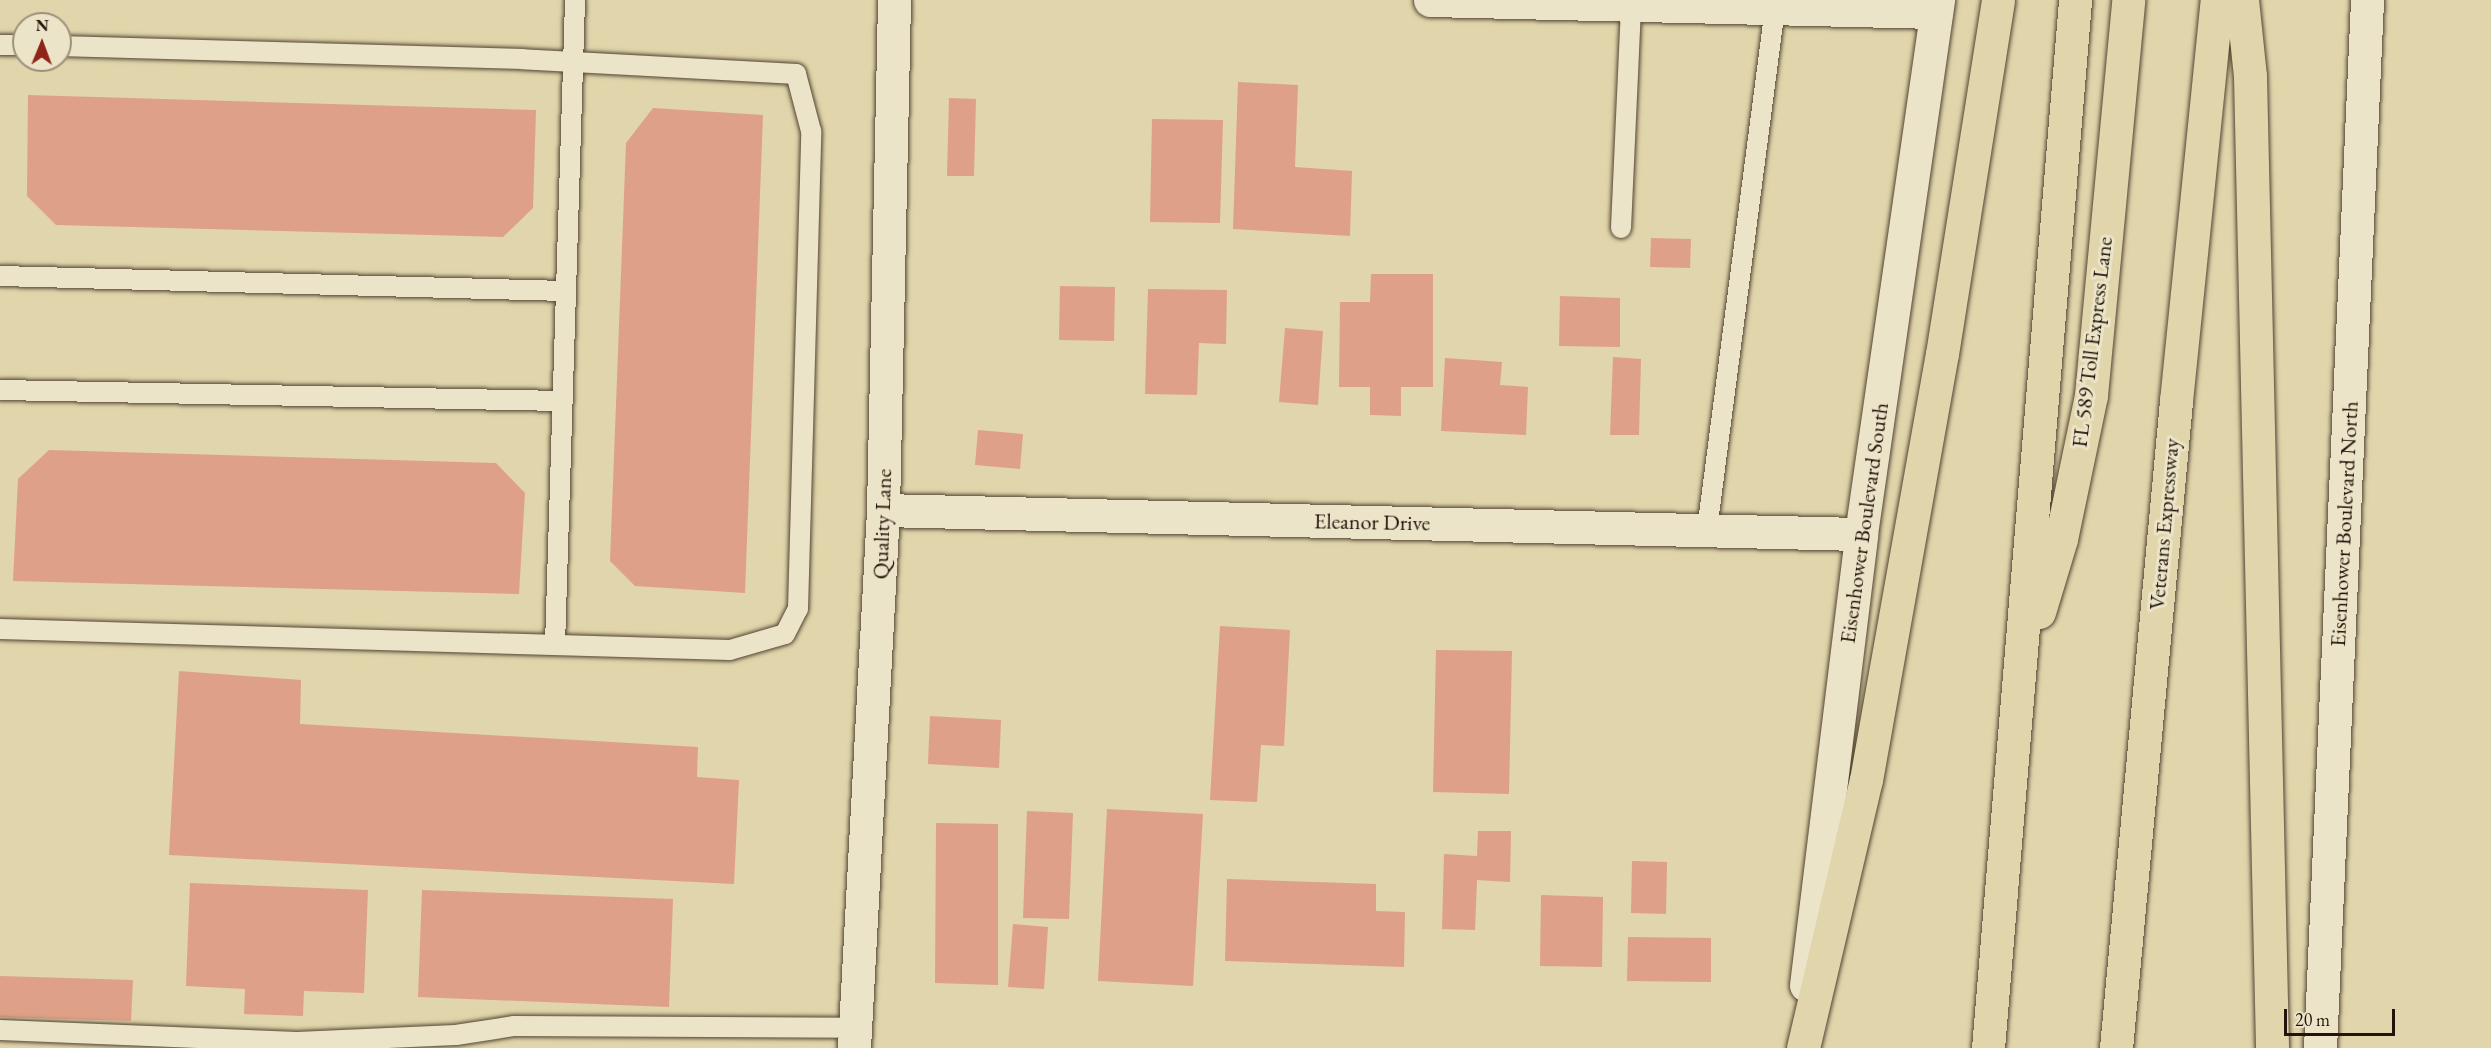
<!DOCTYPE html>
<html>
<head>
<meta charset="utf-8">
<style>
  body { margin:0 }
  #map { position:relative; width:2491px; height:1048px; overflow:hidden; background:#e1d5ab; font-family:"EB Garamond",serif }
  div>[style] { position:absolute }
  [style*='--x'] { left:calc(var(--x)*1px); top:calc(var(--y)*1px); width:calc(var(--w)*1px); rotate:calc(var(--a)*1deg) }
  .building>* { inset:0; background:#dfa088 }
  .roads { filter:drop-shadow(0 0 2px #524433) drop-shadow(0 0 2px #524433) }
  .service>* { height:20px; margin:-10px; padding:0 10px; transform-origin:10px; border-radius:10px; background:#ece4c8 }
  .minor>* { height:33px; margin:-16.5px; padding:0 16.5px; transform-origin:16.5px; border-radius:16.5px; background:#ece4c8 }
  .secondary>* { height:33px; margin:-16.5px; padding:0 16.5px; transform-origin:16.5px; border-radius:16.5px; background:#ece4c8 }
  .motorway>* { height:33px; margin:-16.5px; padding:0 16.5px; transform-origin:16.5px; border-radius:16.5px; background:#e1d5ab }
  span { translate:-50% -50%; white-space:nowrap; text-align:center; line-height:1.15; -webkit-text-stroke:6px #ece4c8; paint-order:stroke }
  .street-label { font-size:22px; color:#22140b }
  .north { position:absolute; left:12px; top:12px; width:60px; height:60px; box-sizing:border-box; background:#ece4c8; border:2px solid #9b917c; border-radius:50%; rotate:1deg; font-size:16px; font-weight:700; line-height:24px; text-align:center; color:#22140b }
  .north::after { content:''; display:block; margin:auto; width:21px; height:27px; background:#8f2418; clip-path:polygon(50% 0,100% 100%,50% 72%,0 100%) }
  .scale { position:absolute; left:2284px; top:1009px; width:111px; height:27px; box-sizing:border-box; border:3px solid #22140b; border-top:0; padding-left:8px; font-size:18px; line-height:21px; white-space:nowrap; color:#22140b; -webkit-text-stroke:4px #ece4c8; paint-order:stroke }
</style>
</head>
<body>
<div id="map">
  <div class="building">
    <i style="clip-path:polygon(1238px 82px,1298px 85px,1295px 167px,1352px 171px,1350px 236px,1233px 229px)"></i>
    <i style="clip-path:polygon(28px 95px,536px 110px,533px 208px,503px 237px,56px 225px,27px 196px)"></i>
    <i style="clip-path:polygon(949px 98px,976px 99px,974px 176px,947px 176px)"></i>
    <i style="clip-path:polygon(653px 108px,763px 115px,745px 593px,635px 586px,610px 561px,626px 143px)"></i>
    <i style="clip-path:polygon(1152px 119px,1223px 120px,1220px 223px,1150px 222px)"></i>
    <i style="clip-path:polygon(1651px 238px,1691px 239px,1690px 268px,1650px 267px)"></i>
    <i style="clip-path:polygon(1371px 274px,1433px 274px,1433px 387px,1401px 387px,1401px 416px,1370px 415px,1370px 387px,1339px 387px,1340px 302px,1370px 302px)"></i>
    <i style="clip-path:polygon(1060px 286px,1115px 287px,1114px 341px,1059px 340px)"></i>
    <i style="clip-path:polygon(1148px 289px,1227px 290px,1226px 344px,1199px 343px,1197px 395px,1145px 394px)"></i>
    <i style="clip-path:polygon(1560px 296px,1620px 298px,1620px 347px,1559px 346px)"></i>
    <i style="clip-path:polygon(1285px 328px,1323px 331px,1318px 405px,1279px 402px)"></i>
    <i style="clip-path:polygon(1613px 357px,1641px 359px,1639px 435px,1610px 435px)"></i>
    <i style="clip-path:polygon(1445px 358px,1502px 362px,1500px 385px,1528px 387px,1526px 435px,1441px 431px)"></i>
    <i style="clip-path:polygon(978px 430px,1023px 434px,1020px 469px,975px 465px)"></i>
    <i style="clip-path:polygon(49px 450px,496px 463px,525px 493px,519px 594px,13px 581px,18px 479px)"></i>
    <i style="clip-path:polygon(1220px 626px,1290px 630px,1284px 746px,1261px 745px,1257px 802px,1210px 800px)"></i>
    <i style="clip-path:polygon(1436px 650px,1512px 651px,1509px 794px,1433px 792px)"></i>
    <i style="clip-path:polygon(179px 671px,301px 680px,300px 724px,698px 747px,697px 777px,739px 780px,734px 884px,169px 855px)"></i>
    <i style="clip-path:polygon(930px 716px,1001px 720px,999px 768px,928px 764px)"></i>
    <i style="clip-path:polygon(1107px 809px,1203px 814px,1193px 986px,1098px 981px)"></i>
    <i style="clip-path:polygon(1027px 811px,1073px 813px,1069px 919px,1023px 918px)"></i>
    <i style="clip-path:polygon(936px 823px,998px 824px,998px 985px,935px 983px)"></i>
    <i style="clip-path:polygon(1478px 831px,1511px 831px,1510px 882px,1477px 880px,1475px 930px,1442px 929px,1444px 854px,1477px 856px)"></i>
    <i style="clip-path:polygon(1632px 861px,1667px 862px,1666px 914px,1631px 913px)"></i>
    <i style="clip-path:polygon(1227px 879px,1376px 884px,1376px 911px,1405px 912px,1404px 967px,1225px 961px)"></i>
    <i style="clip-path:polygon(190px 883px,368px 890px,364px 993px,304px 991px,303px 1016px,244px 1014px,245px 989px,186px 986px)"></i>
    <i style="clip-path:polygon(422px 890px,673px 899px,669px 1007px,418px 997px)"></i>
    <i style="clip-path:polygon(1541px 895px,1603px 897px,1602px 967px,1540px 966px)"></i>
    <i style="clip-path:polygon(1013px 924px,1048px 927px,1044px 989px,1008px 987px)"></i>
    <i style="clip-path:polygon(1628px 937px,1711px 938px,1711px 982px,1627px 981px)"></i>
    <i style="clip-path:polygon(0 976px,133px 980px,131px 1021px,0 1017px)"></i>
  </div>
  <div class="roads">
    <div class="service">
      <i style="--x:0;--y:45;--w:24;--a:0"></i>
      <i style="--x:1621;--y:228;--w:223;--a:-87.4"></i>
      <i style="--x:0;--y:276;--w:565;--a:1.52"></i>
      <i style="--x:0;--y:390;--w:562;--a:1.12"></i>
      <i style="--x:1707;--y:530;--w:526;--a:-82.58"></i>
      <i style="--x:0;--y:629;--w:730;--a:1.65"></i>
      <i style="--x:730;--y:650;--w:57;--a:-16.2"></i>
      <i style="--x:785;--y:634;--w:28;--a:-63"></i>
      <i style="--x:798;--y:609;--w:478;--a:-88.4"></i>
      <i style="--x:811;--y:131;--w:59;--a:-104.7"></i>
      <i style="--x:796;--y:74;--w:273;--a:-176.9"></i>
      <i style="--x:523;--y:59;--w:463;--a:-178.4"></i>
      <i style="--x:555;--y:645;--w:645;--a:-88.22"></i>
      <i style="--x:0;--y:1030;--w:297;--a:2.3"></i>
      <i style="--x:297;--y:1042;--w:159;--a:-2.5"></i>
      <i style="--x:456;--y:1035;--w:59;--a:-8.8"></i>
      <i style="--x:514;--y:1026;--w:341;--a:0.3"></i>
    </div>
    <div class="minor">
      <i style="--x:1430;--y:0;--w:506;--a:1.36"></i>
      <i style="--x:883;--y:510;--w:978;--a:1.41"></i>
      <i style="--x:854;--y:1048;--w:539;--a:-86.91"></i>
      <i style="--x:883;--y:510;--w:510;--a:-88.76"></i>
    </div>
    <div class="secondary">
      <i style="--x:1806;--y:985;--w:454;--a:-83"></i>
      <i style="--x:1861;--y:534;--w:540;--a:-81.79"></i>
      <i style="--x:2320;--y:1048;--w:1049;--a:-87.43"></i>
    </div>
    <div class="motorway">
      <i style="--x:2242;--y:0;--w:76;--a:84"></i>
      <i style="--x:2250;--y:76;--w:972;--a:88.7"></i>
      <i style="--x:2039;--y:612;--w:76;--a:-73.2"></i>
      <i style="--x:2061;--y:539;--w:147;--a:-78.2"></i>
      <i style="--x:2091;--y:395;--w:397;--a:-84.6"></i>
      <i style="--x:1803;--y:1048;--w:275;--a:-76.8"></i>
      <i style="--x:1866;--y:780;--w:433;--a:-79.9"></i>
      <i style="--x:1942;--y:354;--w:358;--a:-81"></i>
      <i style="--x:1988;--y:1048;--w:1052;--a:-85.25"></i>
      <i style="--x:2116;--y:1048;--w:650;--a:-84.7"></i>
      <i style="--x:2176;--y:401;--w:403;--a:-84.2"></i>
    </div>
  </div>
  <div class="street-label">
    <span style="left:2092px;top:342px;rotate:-83deg">FL 589 Toll Express Lane</span>
    <span style="left:1372px;top:522px;rotate:1deg">Eleanor Drive</span>
    <span style="left:1864px;top:523px;rotate:-82deg">Eisenhower Boulevard South</span>
    <span style="left:882px;top:524px;rotate:-88deg">Quality Lane</span>
    <span style="left:2164px;top:524px;rotate:-85deg">Veterans Expressway</span>
    <span style="left:2344px;top:524px;rotate:-87deg">Eisenhower Boulevard North</span>
  </div>
  <div class="north">N</div>
  <div class="scale">20 m</div>
</div>
</body>
</html>
